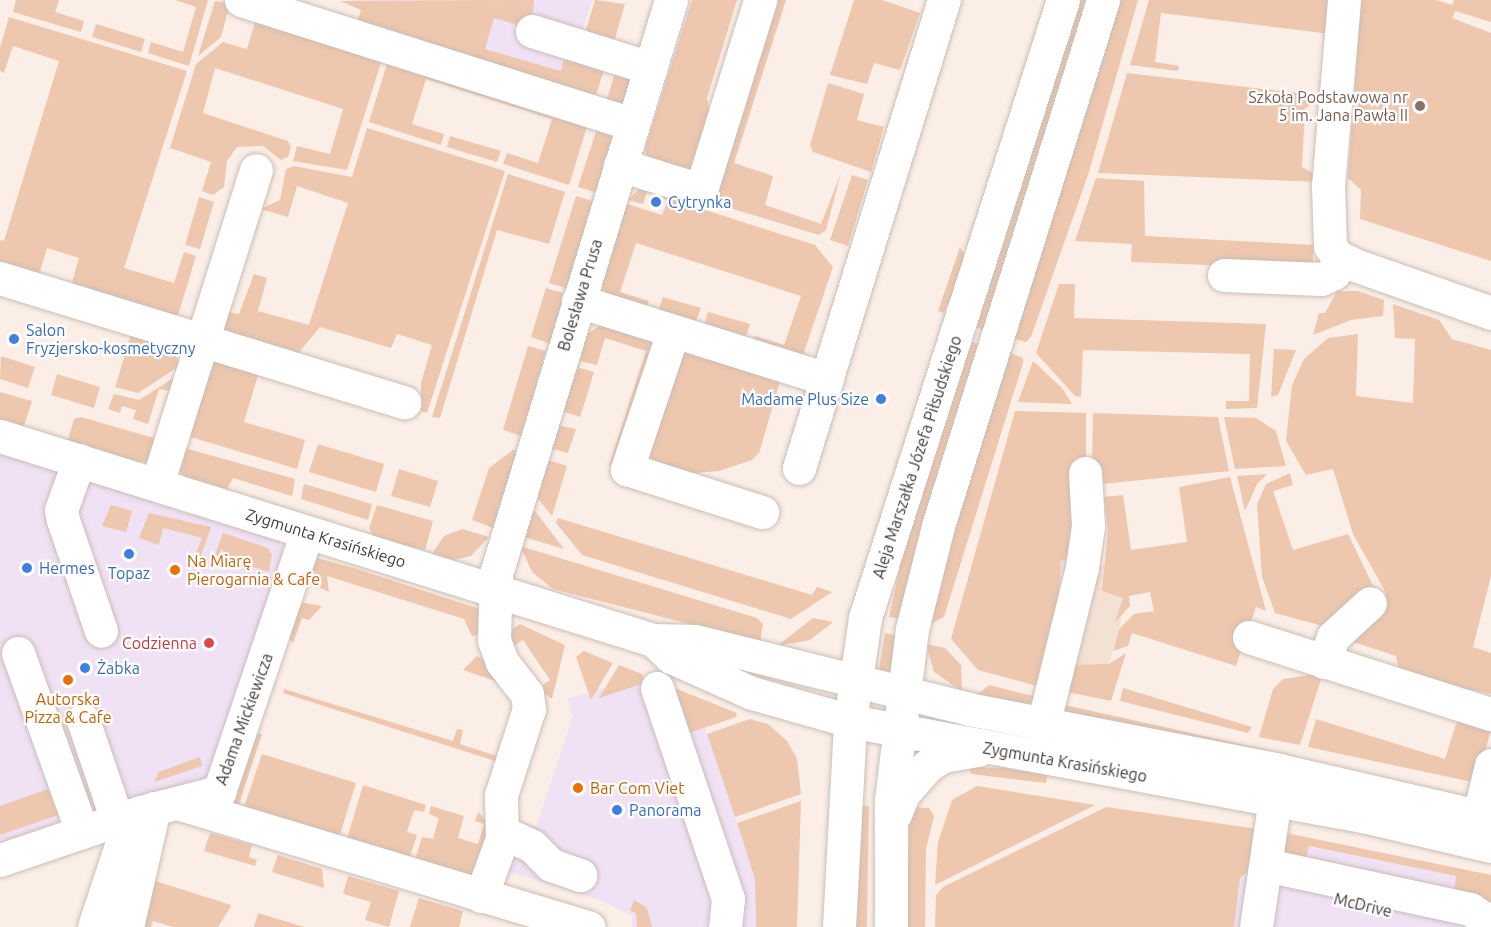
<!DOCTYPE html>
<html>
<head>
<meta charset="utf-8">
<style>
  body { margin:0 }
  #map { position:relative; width:1491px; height:927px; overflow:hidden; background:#fbeee6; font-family:Ubuntu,sans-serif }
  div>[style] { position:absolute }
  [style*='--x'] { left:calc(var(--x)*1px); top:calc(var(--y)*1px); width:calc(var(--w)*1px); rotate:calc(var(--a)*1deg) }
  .commercial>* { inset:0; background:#f0e1f5 }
  .built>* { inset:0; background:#f3e1d4 }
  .green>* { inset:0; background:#edc7ae }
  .roads { filter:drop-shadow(0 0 2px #cabeb6) drop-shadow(0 0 2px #cabeb6) }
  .minor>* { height:33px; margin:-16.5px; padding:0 16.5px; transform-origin:16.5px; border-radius:16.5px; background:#fff }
  .dots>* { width:16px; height:16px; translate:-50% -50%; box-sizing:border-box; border:3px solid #fff; border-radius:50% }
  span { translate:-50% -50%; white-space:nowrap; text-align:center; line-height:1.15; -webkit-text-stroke:4.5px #fff; paint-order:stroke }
  .education-label { font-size:16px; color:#785e54 }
  .right { translate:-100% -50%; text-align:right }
  .shop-label { font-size:16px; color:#366cbe }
  .left { translate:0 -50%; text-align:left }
  .street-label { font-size:16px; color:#3e3936 }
  .food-label { font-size:16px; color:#c56008 }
  .health-label { font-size:16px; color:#be3a42 }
</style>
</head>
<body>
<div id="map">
  <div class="commercial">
    <i style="clip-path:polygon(351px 0,592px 0,564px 90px)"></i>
    <i style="clip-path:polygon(0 454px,276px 538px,285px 549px,209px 777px,0 845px)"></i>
    <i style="clip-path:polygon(643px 676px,672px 687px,686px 733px,705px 727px,755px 879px,756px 927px,632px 927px,632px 916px,603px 901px,507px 871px,523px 822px,536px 827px,573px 716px,567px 699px)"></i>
    <i style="clip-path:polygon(1215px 828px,1491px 883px,1491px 927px,1210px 927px)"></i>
  </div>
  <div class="built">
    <i style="clip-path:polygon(1073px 557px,1134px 574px,1106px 674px,1067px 665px,1056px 633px,1061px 561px)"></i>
  </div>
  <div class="green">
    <i style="clip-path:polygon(16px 0,59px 0,55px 12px,84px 21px,81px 32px,13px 12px)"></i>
    <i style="clip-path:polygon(175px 0,208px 0,189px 66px,148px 53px,151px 42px,183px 52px,196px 7px)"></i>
    <i style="clip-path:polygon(534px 0,531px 29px,494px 18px,485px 49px,561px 71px,565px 54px,607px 60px,593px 105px,356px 26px,361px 10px,340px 1px)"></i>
    <i style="clip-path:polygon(595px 0,625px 4px,614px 42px,585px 33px)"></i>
    <i style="clip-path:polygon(692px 0,737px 0,707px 98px,711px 120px,692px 170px,685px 172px,647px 157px,645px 149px)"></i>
    <i style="clip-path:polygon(773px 0,786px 0,734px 163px,773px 176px,765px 205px,821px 224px,841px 173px,826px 230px,819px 235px,710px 202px)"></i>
    <i style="clip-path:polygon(854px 0,882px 0,920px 13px,900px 70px,874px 63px,867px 84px,830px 75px)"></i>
    <i style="clip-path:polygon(1076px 0,1088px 0,984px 330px,973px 326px)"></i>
    <i style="clip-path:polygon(1120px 0,1138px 0,1089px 172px,1031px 337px,1026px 342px,1012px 338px)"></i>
    <i style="clip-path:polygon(1149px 0,1334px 0,1330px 34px,1161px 13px,1155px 62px,1179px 66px,1178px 71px,1130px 65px)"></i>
    <i style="clip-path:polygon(1361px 0,1436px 0,1452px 5px,1454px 0,1491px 0,1491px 22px,1455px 11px,1452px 18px,1491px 33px,1491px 261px,1360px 219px,1361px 190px,1348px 178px)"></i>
    <i style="clip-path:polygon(215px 1px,230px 4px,221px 37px,198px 56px)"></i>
    <i style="clip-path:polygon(257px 15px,384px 53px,347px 170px,293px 161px,297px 146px,330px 154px,343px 109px,215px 68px,203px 113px,288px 141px,291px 147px,288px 157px,281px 160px,263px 146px,237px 147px,227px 161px,224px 187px,213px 195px,202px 191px,211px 162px,170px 148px,196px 64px,223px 42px,247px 49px)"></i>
    <i style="clip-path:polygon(9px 17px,187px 71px,124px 268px,174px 283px,184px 252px,196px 256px,177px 319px,71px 286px,79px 258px,47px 248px,38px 279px,0 268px,0 240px,4px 241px,59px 61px,13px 46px,4px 73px,0 71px,0 48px)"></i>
    <i style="clip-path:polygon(96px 24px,145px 39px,141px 52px,92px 37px)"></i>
    <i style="clip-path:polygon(390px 54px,590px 117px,569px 185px,503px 164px,507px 153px,538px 163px,552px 119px,426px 79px,412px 124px,444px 134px,441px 145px,369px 122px)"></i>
    <i style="clip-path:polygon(618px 64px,633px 71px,623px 104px,604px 108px)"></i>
    <i style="clip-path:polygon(1127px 73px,1324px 96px,1305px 108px,1302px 167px,1318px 176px,1318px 182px,1098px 173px)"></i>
    <i style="clip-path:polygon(828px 83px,864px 94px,857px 120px,884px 127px,871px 172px,813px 152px,810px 145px)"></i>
    <i style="clip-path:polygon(600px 119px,613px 139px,597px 193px,578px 187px)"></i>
    <i style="clip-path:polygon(367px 128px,505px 171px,427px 413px,421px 411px,421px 383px,432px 345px,397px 334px,391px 348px,320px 327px,295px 357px,221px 328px,222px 311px,239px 314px,254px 274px,267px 278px,258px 311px,309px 325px,348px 203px,297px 186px,288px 217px,260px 209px,280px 200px,286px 169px,294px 166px,352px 177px)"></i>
    <i style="clip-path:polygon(450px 136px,501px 151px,497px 162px,447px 147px)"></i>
    <i style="clip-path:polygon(508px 174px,565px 192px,549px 244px,497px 230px,440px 418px,432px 417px)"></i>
    <i style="clip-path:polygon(852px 175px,868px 180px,848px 246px,830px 240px)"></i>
    <i style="clip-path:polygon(1096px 178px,1144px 181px,1145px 236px,1313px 245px,1313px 269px,1131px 262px,1132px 244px,1075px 241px)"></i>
    <i style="clip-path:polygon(639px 189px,815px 245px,833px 267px,801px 361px,752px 345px,755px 336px,784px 345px,801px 296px,636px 243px,620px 292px,649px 301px,645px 310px,605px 293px,602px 285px,627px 204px,662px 215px,668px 200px,647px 192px,643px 204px,628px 200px)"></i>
    <i style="clip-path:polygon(576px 196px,596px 202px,569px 289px,549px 283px)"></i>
    <i style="clip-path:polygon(199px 197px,214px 202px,200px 249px,185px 245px)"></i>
    <i style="clip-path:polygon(960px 247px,967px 259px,944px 313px,938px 311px)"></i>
    <i style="clip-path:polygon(1059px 284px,1075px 284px,1074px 318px,1266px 324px,1257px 408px,1226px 409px,1226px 401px,1249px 401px,1250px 354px,1083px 350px,1081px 397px,1075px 396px,1036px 353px)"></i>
    <i style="clip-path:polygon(546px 288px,566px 294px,551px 344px,531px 337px)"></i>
    <i style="clip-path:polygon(1337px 291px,1358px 291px,1384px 300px,1383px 316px,1351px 320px,1313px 335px,1319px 313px,1325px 313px)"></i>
    <i style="clip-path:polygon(663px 297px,701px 308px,694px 326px,657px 315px)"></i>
    <i style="clip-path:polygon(1393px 304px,1439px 320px,1452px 339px,1491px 350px,1491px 576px,1473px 647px,1491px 653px,1491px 694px,1400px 674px,1396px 656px,1350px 641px,1340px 651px,1386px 593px,1353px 534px,1333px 469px,1306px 475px,1286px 441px,1292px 385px,1304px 359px,1328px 338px,1358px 334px,1356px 396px,1413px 403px,1415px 339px,1395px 338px)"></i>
    <i style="clip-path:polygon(708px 312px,750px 324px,744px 342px,703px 329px)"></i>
    <i style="clip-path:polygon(602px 324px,655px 342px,616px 466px,609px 466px,646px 351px,605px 338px,597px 365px,580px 361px,587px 334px)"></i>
    <i style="clip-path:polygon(131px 335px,170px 347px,181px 365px,138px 393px,115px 387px)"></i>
    <i style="clip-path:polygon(968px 341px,980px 345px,901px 619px,889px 617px,908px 531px)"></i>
    <i style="clip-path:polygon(528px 346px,546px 351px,521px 436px,503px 430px)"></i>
    <i style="clip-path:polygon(680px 348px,781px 378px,759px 453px,752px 460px,719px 471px,682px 474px,649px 457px,647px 449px)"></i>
    <i style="clip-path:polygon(1274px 349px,1296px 350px,1278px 395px,1271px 397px)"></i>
    <i style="clip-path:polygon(1008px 352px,1023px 358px,1023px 363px,944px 617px,929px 625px,952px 527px)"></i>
    <i style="clip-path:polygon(1px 356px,35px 367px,28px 388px,0 379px)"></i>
    <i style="clip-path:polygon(204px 356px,259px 372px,244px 422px,305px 440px,297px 469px,181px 434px)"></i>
    <i style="clip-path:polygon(1033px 361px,1062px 388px,1072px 404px,1018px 402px)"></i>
    <i style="clip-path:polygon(576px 367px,594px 372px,580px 417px,562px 411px)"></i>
    <i style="clip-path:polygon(183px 372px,170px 391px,159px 389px,148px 424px,133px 419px,136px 410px,122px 406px,120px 413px,108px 409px,114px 394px,139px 400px)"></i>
    <i style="clip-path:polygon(57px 374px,100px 387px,94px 408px,51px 395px)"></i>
    <i style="clip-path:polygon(0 392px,32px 401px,24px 426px,0 419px)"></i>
    <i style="clip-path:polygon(1015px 411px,1086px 413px,1086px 464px,1073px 557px,1061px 561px,1056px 633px,1041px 687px,978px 670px,951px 639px)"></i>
    <i style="clip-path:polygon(1093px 413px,1218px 417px,1229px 471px,1102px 484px,1092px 468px)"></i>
    <i style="clip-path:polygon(81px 417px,164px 441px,151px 461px,136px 462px,68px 440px,74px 419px)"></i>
    <i style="clip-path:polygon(1224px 417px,1256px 418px,1276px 431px,1286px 466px,1235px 469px)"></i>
    <i style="clip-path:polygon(557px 425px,576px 429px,568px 453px,550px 448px)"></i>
    <i style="clip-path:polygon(318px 444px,384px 464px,376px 492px,309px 472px)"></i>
    <i style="clip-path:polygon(181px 447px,295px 479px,292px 496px,233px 478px,227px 489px,185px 477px,177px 468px)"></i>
    <i style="clip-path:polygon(513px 450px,518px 451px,494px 528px,472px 520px,489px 468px)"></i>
    <i style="clip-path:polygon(545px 459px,567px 466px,552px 516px,535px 495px)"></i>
    <i style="clip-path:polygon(399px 469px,438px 481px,430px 507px,391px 496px)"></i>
    <i style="clip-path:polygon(1290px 473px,1293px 485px,1273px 491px,1293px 550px,1348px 534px,1376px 592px,1334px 629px,1275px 613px,1262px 577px,1257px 504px,1266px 484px)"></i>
    <i style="clip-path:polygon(1267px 474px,1257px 484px,1245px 511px,1237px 476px)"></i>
    <i style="clip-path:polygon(1230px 477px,1266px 611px,1256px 607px,1236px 666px,1132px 633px,1128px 646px,1113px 651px,1119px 629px,1134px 614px,1154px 611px,1150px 592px,1129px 596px,1130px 606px,1115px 622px,1123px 598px,1102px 591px,1108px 529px,1104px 497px,1123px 495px,1131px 550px,1187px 542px,1179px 487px)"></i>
    <i style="clip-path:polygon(304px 484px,372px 504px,368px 520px,301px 499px)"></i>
    <i style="clip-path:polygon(111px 505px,132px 511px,126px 532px,102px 526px)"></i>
    <i style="clip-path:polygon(377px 505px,433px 521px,425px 550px,374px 537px,369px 528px)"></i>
    <i style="clip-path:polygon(532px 507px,564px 549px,524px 537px)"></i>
    <i style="clip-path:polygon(149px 513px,211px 527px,200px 558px,195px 556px,202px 538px,163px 528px,159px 545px,139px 538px)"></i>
    <i style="clip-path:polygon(558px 518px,812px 595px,817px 587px,832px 592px,791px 619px,582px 555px,556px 523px)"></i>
    <i style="clip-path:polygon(462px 529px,489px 537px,471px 556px,454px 560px,432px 554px,444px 536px)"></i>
    <i style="clip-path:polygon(223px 533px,268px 548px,272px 555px,269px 572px,215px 555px)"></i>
    <i style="clip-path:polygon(520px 546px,757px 618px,763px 624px,760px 642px,553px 589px,532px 572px)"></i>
    <i style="clip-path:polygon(317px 558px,354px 568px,492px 613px,480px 633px,472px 636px,464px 619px,327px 576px,329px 592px,310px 583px,306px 575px,309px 560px)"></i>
    <i style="clip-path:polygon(299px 602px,322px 606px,309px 620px,302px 618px,293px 643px,288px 636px)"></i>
    <i style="clip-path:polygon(813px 618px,833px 622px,810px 640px,777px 646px)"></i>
    <i style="clip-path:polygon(520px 624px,565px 645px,552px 699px,538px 689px,550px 680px,523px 640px,510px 648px,506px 633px)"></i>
    <i style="clip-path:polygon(885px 633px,898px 636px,889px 674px,879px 669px)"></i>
    <i style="clip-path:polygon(926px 644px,945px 648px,961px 665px,962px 691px,934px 672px)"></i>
    <i style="clip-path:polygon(584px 651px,613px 663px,591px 700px,576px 657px)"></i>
    <i style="clip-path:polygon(1126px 653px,1111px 701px,1058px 690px,1067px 665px,1109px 664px)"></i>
    <i style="clip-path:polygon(477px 656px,487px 661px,507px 685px,463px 670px)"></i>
    <i style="clip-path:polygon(619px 665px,642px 674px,645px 683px,599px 698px)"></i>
    <i style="clip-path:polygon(1317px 674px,1322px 676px,1300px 745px,1259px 737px,1273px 689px,1283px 679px)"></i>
    <i style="clip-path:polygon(989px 685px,1037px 697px,1037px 698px,1028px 704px,977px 695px)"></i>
    <i style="clip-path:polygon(672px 687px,737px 713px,736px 717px,686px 734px)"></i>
    <i style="clip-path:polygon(1123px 688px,1252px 727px,1248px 733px,1120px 701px)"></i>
    <i style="clip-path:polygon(284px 689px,453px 741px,457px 729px,463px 730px,460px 744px,497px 756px,495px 761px,283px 693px)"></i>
    <i style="clip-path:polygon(1056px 703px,1271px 751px,1228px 753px,1060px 714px)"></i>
    <i style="clip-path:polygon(1458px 718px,1491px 729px,1477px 783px,1308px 747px,1316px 719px,1445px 759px)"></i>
    <i style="clip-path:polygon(750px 719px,768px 724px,787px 741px,797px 759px,801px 794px,735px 817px,707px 734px)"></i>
    <i style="clip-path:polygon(254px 733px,262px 734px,237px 810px,231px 803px)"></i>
    <i style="clip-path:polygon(262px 754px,356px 783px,337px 844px,242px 813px)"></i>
    <i style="clip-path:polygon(200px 757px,202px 766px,154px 782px,159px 772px)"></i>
    <i style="clip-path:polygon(969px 767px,1005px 768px,1047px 775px,1047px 778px,1046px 783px,971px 774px)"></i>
    <i style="clip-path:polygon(363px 785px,426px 805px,424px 812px,414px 810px,407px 832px,417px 835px,407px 865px,345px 846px)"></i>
    <i style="clip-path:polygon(977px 786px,984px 787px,1095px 805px,935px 885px,938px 842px,952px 800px)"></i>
    <i style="clip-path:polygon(48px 789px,58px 815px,0 835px,0 806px)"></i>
    <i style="clip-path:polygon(801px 801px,797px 927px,756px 927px,755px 879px,737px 823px)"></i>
    <i style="clip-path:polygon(431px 806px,464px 816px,458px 838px,478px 844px,484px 824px,475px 821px,478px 812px,489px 824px,476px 879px,413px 867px,422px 837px,433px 839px,439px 818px,429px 814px)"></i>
    <i style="clip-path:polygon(858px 806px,869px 806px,867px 927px,853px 927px)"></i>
    <i style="clip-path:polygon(910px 807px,929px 808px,934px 816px,926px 849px,925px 927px,906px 927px)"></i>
    <i style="clip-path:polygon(1106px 807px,1258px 829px,1253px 867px,1240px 878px,1234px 927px,935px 927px,936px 895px,943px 887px)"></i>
    <i style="clip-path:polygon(1281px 832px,1491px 875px,1491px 907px,1454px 891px,1456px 876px,1309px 846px,1305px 863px,1285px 852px)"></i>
    <i style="clip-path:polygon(210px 833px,252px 845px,249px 857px,257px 860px,255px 866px,204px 851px)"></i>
    <i style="clip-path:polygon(278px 855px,322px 869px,324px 888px,272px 872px)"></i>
    <i style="clip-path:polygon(348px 876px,399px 891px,389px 927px,365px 920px,371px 902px,343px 894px)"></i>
    <i style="clip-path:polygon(146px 878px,231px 905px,230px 908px,218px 927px,173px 927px,153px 921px,151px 927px,137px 927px)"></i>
    <i style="clip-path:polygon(419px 898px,463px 911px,459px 927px,410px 927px)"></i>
    <i style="clip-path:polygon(634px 900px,647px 908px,652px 927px,637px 927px,636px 913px,630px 911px)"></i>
    <i style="clip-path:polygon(258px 913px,304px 927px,254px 927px)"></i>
  </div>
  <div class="roads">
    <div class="minor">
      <i style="--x:241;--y:0;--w:411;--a:17.6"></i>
      <i style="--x:1344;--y:0;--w:186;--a:94.9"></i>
      <i style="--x:1328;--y:185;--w:61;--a:88.1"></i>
      <i style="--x:1330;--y:246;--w:14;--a:54"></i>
      <i style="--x:1338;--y:257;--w:19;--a:25"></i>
      <i style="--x:1355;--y:265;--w:144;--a:19.4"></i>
      <i style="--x:532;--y:31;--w:124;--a:17.4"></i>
      <i style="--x:620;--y:165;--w:85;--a:17.2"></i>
      <i style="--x:701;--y:190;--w:199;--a:-72.7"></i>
      <i style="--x:1224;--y:275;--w:97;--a:2.4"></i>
      <i style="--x:1321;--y:279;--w:14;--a:-25"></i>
      <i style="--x:1334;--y:273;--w:16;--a:-60"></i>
      <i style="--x:0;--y:278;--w:423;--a:17.1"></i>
      <i style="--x:578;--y:301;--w:261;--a:17.4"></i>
      <i style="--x:673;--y:332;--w:145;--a:108.6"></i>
      <i style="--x:627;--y:469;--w:142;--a:17.7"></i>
      <i style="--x:0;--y:436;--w:684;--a:17.35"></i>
      <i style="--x:653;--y:640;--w:42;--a:1.4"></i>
      <i style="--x:695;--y:641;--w:282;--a:13.9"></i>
      <i style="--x:969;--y:709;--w:316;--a:11.1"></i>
      <i style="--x:1279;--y:770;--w:218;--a:13"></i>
      <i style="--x:79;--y:460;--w:53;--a:109.8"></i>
      <i style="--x:61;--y:510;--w:10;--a:79"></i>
      <i style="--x:63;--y:520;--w:117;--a:71.1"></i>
      <i style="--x:799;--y:468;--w:490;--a:-72.8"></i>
      <i style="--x:157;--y:484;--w:329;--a:-72.5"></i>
      <i style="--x:1249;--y:637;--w:254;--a:17.7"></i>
      <i style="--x:653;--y:640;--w:25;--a:43"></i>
      <i style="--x:671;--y:657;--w:89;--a:24"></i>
      <i style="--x:752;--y:693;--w:102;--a:15.9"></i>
      <i style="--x:850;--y:721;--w:526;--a:10.52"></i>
      <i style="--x:1367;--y:817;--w:127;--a:13.2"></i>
      <i style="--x:18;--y:653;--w:190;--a:70.3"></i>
      <i style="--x:1324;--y:662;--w:27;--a:-70"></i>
      <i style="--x:1333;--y:637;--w:50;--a:-42.6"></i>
      <i style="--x:657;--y:688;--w:223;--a:71.4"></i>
      <i style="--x:728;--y:899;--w:28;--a:96"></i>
      <i style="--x:83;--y:720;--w:106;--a:71.2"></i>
      <i style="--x:1043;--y:725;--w:163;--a:-76.1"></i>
      <i style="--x:1082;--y:567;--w:41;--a:-81.7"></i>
      <i style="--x:1088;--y:526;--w:53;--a:-93.2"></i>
      <i style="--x:177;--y:803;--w:430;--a:16.8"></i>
      <i style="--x:895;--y:814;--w:22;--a:-68"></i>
      <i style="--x:903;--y:794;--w:37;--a:-49"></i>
      <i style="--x:927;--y:766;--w:19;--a:-32"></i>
      <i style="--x:943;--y:756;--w:36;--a:-10"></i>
      <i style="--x:502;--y:832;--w:33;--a:25"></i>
      <i style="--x:532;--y:846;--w:27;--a:45"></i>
      <i style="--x:551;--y:865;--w:31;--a:19"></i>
      <i style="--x:1474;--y:835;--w:72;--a:-76.3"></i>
      <i style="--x:0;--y:860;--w:149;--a:-18.8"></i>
      <i style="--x:141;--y:812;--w:81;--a:-14.4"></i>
      <i style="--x:219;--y:792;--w:274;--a:-71.3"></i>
      <i style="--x:1266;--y:865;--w:209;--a:12.2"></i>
      <i style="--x:1470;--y:909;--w:25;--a:34"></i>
      <i style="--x:481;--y:896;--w:61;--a:-69.8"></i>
      <i style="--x:502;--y:839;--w:44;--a:-91.3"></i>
      <i style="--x:501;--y:795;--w:90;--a:-72"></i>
      <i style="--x:529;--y:709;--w:15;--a:-98"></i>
      <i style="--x:527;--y:694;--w:41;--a:-128"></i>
      <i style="--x:502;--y:662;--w:23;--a:-110"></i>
      <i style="--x:494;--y:640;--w:66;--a:-88.3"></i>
      <i style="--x:496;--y:574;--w:600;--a:-73.04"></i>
      <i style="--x:94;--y:927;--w:118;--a:-71.7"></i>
      <i style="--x:127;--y:927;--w:122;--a:-77.2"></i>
      <i style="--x:839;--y:927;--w:206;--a:-86.9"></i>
      <i style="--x:850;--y:721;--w:104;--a:-81.7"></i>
      <i style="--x:865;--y:618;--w:649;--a:-72.24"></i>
      <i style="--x:891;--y:927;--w:127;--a:-90"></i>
      <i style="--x:891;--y:800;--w:172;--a:-83"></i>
      <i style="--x:912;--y:629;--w:106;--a:-75.8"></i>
      <i style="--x:938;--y:526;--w:551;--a:-72.58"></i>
      <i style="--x:1256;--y:927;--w:151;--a:-81.6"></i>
    </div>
  </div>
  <div class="dots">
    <i style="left:1420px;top:106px;background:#8d6e63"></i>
    <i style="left:656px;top:202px;background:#3f7fe0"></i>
    <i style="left:14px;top:339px;background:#3f7fe0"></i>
    <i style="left:881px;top:399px;background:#3f7fe0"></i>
    <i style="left:129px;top:554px;background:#3f7fe0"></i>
    <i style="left:27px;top:568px;background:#3f7fe0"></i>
    <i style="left:175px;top:570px;background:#e8710a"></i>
    <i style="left:209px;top:643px;background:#e0444e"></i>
    <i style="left:85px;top:668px;background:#3f7fe0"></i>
    <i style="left:68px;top:680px;background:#e8710a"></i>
    <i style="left:578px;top:788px;background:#e8710a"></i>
    <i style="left:617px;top:810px;background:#3f7fe0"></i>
  </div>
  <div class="education-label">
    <span class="right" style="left:1408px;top:106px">Szkoła Podstawowa nr<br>5 im. Jana Pawła II</span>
  </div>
  <div class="shop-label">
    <span class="left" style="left:668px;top:202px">Cytrynka</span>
    <span class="left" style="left:26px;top:339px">Salon<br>Fryzjersko-kosmetyczny</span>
    <span class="right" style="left:869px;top:399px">Madame Plus Size</span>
    <span class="left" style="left:39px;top:568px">Hermes</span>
    <span style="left:129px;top:573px">Topaz</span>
    <span class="left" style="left:97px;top:668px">Żabka</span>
    <span class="left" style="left:629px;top:810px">Panorama</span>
  </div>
  <div class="street-label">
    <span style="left:580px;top:295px;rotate:-73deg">Bolesława Prusa</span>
    <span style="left:917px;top:457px;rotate:-72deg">Aleja Marszałka Józefa Piłsudskiego</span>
    <span style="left:326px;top:538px;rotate:17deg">Zygmunta Krasińskiego</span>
    <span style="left:244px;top:719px;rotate:-70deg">Adama Mickiewicza</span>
    <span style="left:1065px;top:762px;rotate:10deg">Zygmunta Krasińskiego</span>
    <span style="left:1363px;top:905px;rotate:13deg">McDrive</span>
  </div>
  <div class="food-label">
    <span class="left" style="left:187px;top:570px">Na Miarę<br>Pierogarnia &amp; Cafe</span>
    <span style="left:68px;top:708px">Autorska<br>Pizza &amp; Cafe</span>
    <span class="left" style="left:590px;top:788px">Bar Com Viet</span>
  </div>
  <div class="health-label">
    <span class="right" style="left:197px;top:643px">Codzienna</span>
  </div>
</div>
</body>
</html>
